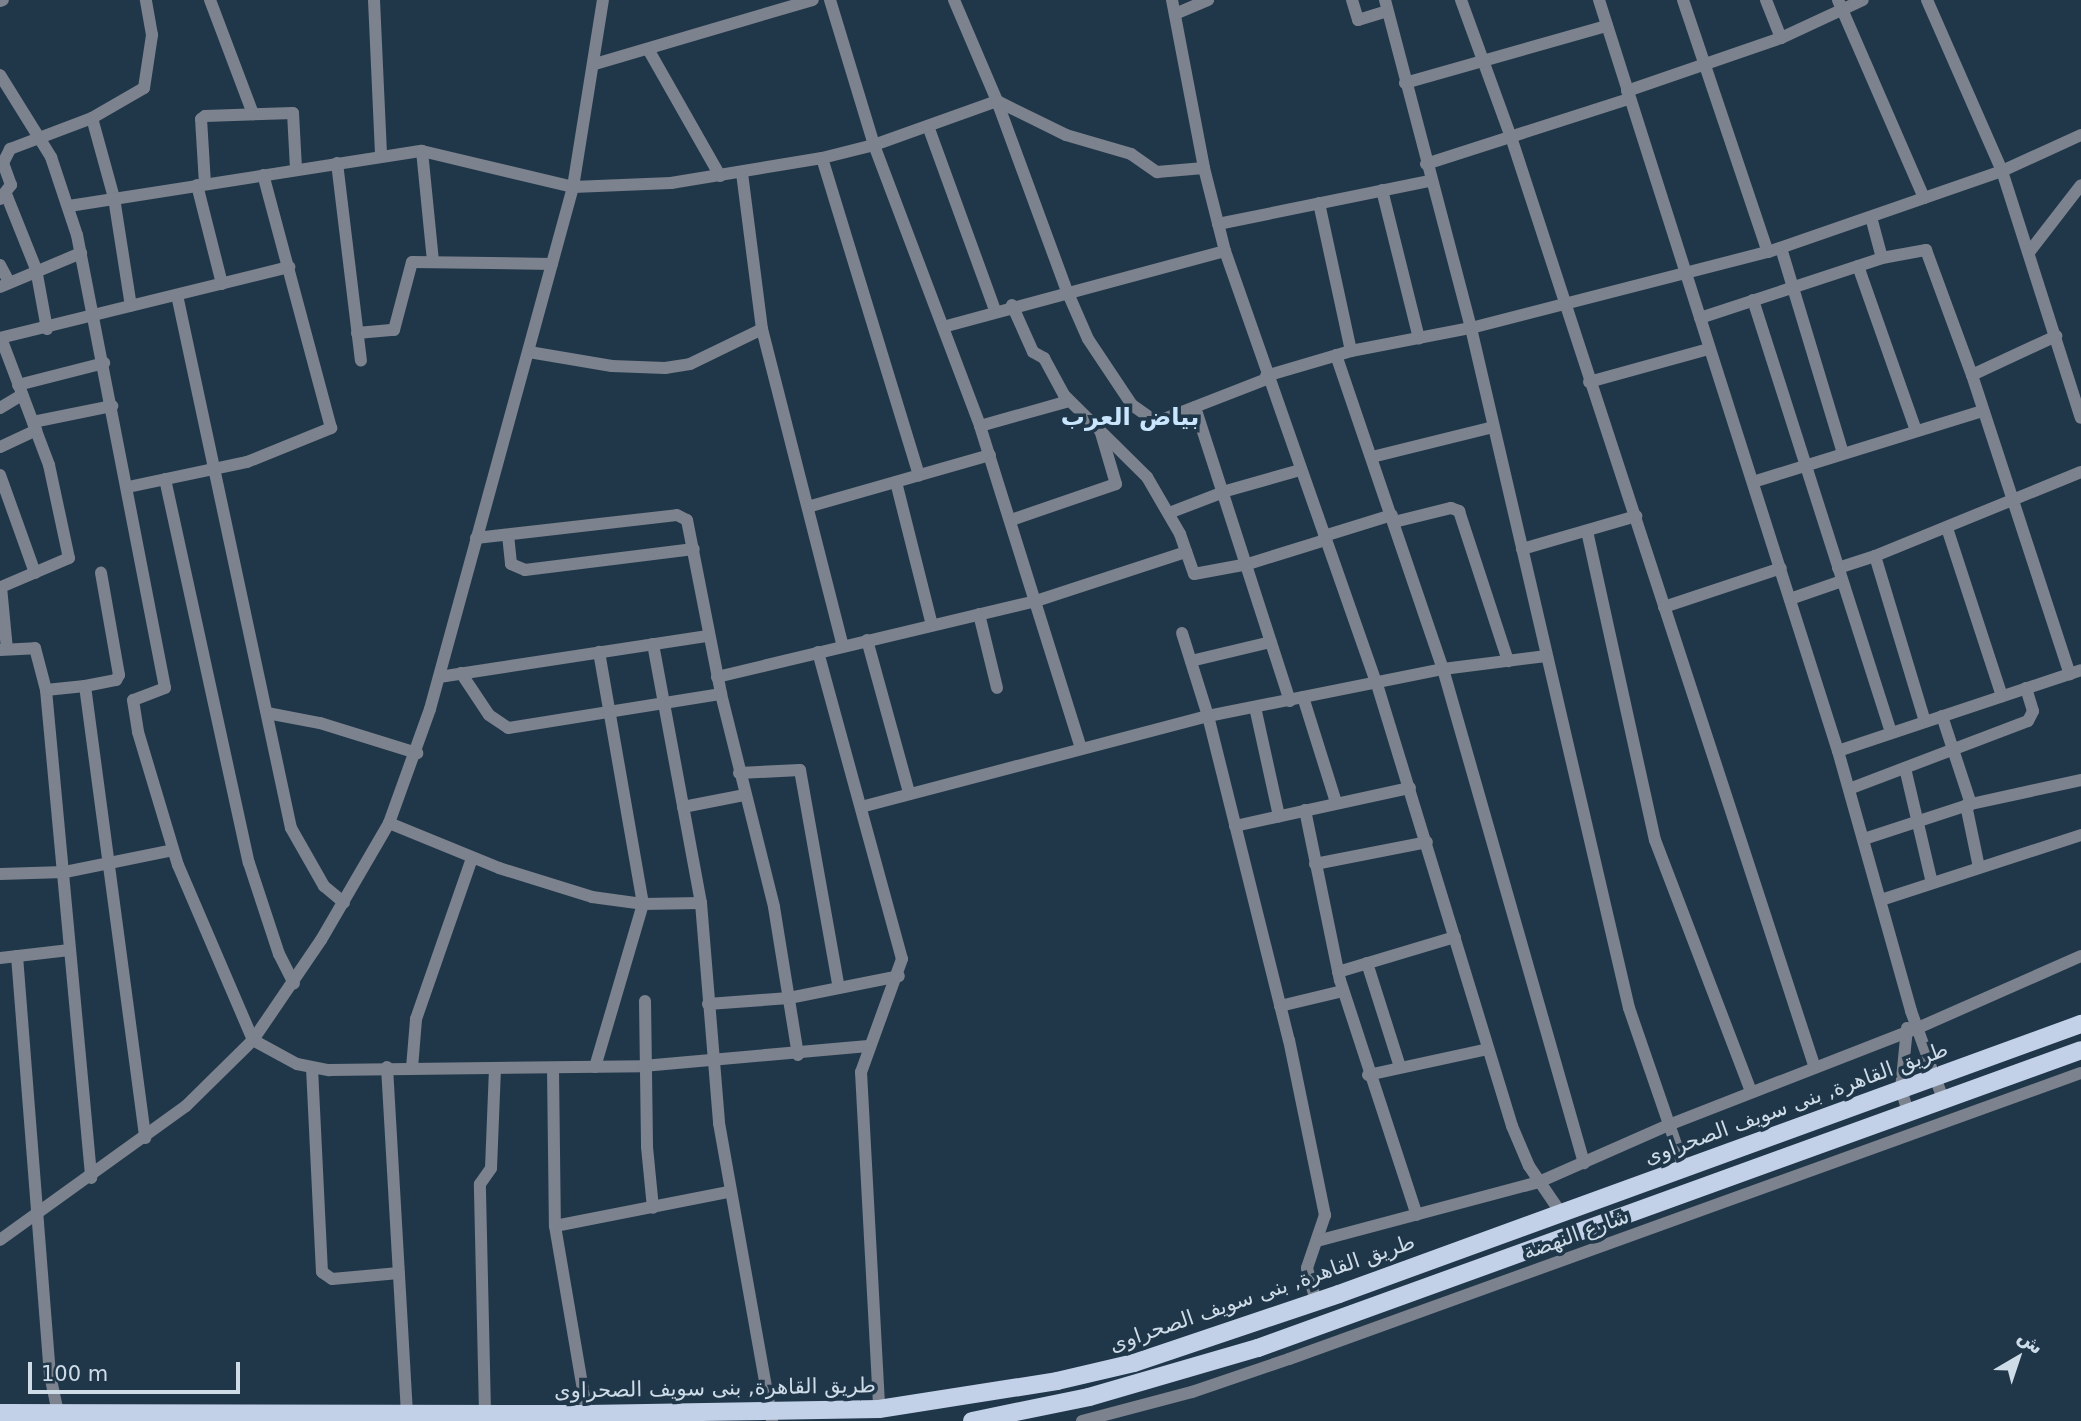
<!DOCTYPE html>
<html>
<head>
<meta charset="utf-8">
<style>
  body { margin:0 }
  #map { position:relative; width:2081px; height:1421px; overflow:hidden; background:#20374a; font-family:"DejaVu Sans","Noto Naskh Arabic",sans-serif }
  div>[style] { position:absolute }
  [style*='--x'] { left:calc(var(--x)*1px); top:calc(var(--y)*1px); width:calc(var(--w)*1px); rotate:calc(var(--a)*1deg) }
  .minor>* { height:12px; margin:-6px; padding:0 6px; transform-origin:6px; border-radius:6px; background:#7c828e }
  .primary>* { height:18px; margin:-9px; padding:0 9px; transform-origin:9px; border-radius:9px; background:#c2d0e8 }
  span { translate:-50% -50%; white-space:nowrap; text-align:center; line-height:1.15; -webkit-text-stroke:7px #20374a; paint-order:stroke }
  .street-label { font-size:21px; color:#cedce8 }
  .quarter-label { font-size:24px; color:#c9e6fe; font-weight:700 }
  .north { position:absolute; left:1983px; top:1323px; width:70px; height:70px; -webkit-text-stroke:5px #20374a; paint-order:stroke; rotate:39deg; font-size:19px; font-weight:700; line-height:28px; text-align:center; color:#cedce8 }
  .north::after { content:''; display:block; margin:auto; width:24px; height:32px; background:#cedce8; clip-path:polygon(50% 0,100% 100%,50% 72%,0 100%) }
  .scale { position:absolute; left:28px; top:1362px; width:212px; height:32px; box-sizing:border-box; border:4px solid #cedce8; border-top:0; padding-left:9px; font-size:21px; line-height:24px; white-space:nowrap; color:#cedce8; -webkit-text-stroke:5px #20374a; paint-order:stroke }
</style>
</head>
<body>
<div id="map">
  <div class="minor">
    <i style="--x:210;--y:0;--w:122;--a:69.3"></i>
    <i style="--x:374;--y:0;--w:155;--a:87.4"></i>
    <i style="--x:830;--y:0;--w:152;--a:73.1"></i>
    <i style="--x:874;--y:145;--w:300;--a:69.3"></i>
    <i style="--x:980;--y:426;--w:335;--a:72.6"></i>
    <i style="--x:954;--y:0;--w:110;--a:66.9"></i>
    <i style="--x:997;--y:101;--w:202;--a:69.8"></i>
    <i style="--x:1067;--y:291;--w:52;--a:66.4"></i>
    <i style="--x:1088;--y:339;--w:79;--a:56.3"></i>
    <i style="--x:1132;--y:405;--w:29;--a:35"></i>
    <i style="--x:1156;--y:422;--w:119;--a:-21.2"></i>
    <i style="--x:1172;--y:0;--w:171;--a:79.2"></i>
    <i style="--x:1204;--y:168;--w:86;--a:75.8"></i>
    <i style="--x:1225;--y:251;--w:456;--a:70.7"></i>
    <i style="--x:1376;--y:681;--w:465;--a:73"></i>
    <i style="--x:1512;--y:1126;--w:43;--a:67"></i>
    <i style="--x:1529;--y:1166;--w:57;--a:55.8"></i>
    <i style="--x:1352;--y:0;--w:21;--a:73"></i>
    <i style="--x:1358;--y:20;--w:30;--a:-17"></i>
    <i style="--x:1385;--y:0;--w:339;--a:75.3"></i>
    <i style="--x:1471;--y:328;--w:698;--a:76.92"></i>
    <i style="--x:1629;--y:1008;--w:169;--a:71"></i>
    <i style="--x:1461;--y:0;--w:149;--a:70"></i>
    <i style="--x:1512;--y:140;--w:973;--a:71.92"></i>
    <i style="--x:1599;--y:0;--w:788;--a:72.35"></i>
    <i style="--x:1838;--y:751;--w:270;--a:74.3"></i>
    <i style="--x:1911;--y:1011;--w:94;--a:70"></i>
    <i style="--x:1683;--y:0;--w:266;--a:71.4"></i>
    <i style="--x:1766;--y:0;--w:41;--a:68.5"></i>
    <i style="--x:1838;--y:0;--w:216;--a:66.5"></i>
    <i style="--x:1927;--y:0;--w:187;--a:66.3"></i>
    <i style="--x:2002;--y:171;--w:259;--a:72.3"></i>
    <i style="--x:0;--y:1;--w:3;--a:-18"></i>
    <i style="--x:1175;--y:14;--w:36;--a:-23"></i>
    <i style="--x:648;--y:49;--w:146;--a:60.4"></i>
    <i style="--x:595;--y:64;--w:227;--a:-16.4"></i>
    <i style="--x:0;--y:75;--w:97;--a:58.1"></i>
    <i style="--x:51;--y:157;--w:82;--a:71.6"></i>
    <i style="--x:77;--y:235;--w:461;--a:79"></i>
    <i style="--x:165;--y:688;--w:34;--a:159"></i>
    <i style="--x:133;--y:700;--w:32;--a:81"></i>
    <i style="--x:138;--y:732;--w:139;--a:73.3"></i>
    <i style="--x:178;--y:865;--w:190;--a:66.8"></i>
    <i style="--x:253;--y:1040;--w:50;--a:28.6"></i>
    <i style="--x:297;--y:1064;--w:33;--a:11"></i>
    <i style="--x:329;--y:1070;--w:314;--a:-0.7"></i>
    <i style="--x:643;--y:1066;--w:226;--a:-5.1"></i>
    <i style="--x:1405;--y:83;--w:210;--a:-15.8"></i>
    <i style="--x:1627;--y:91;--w:163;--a:-19"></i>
    <i style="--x:1781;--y:38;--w:90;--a:-24.9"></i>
    <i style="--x:92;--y:118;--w:83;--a:74.6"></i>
    <i style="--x:114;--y:198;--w:109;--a:81.1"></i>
    <i style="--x:928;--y:126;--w:196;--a:70"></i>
    <i style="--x:422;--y:151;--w:111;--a:84.3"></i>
    <i style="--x:822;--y:158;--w:332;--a:73"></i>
    <i style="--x:337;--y:163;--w:199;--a:83.1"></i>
    <i style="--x:1426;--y:164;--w:213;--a:-17.8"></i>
    <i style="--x:742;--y:173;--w:157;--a:82.7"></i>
    <i style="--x:762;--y:329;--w:327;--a:75.7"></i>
    <i style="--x:205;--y:184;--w:65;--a:-93.5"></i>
    <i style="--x:201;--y:119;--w:5;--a:-37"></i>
    <i style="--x:205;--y:116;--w:88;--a:-2"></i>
    <i style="--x:293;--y:113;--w:56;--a:86.9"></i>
    <i style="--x:197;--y:185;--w:102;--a:75.8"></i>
    <i style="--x:1382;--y:190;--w:153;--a:76"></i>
    <i style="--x:6;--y:194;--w:81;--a:68.2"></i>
    <i style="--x:36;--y:269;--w:61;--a:79.6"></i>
    <i style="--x:0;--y:199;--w:18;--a:-52"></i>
    <i style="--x:11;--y:185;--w:23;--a:-110"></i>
    <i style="--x:3;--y:163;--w:16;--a:-63"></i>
    <i style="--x:10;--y:149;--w:88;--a:-20.7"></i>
    <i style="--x:92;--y:118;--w:60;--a:-30"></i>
    <i style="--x:144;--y:88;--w:54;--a:-81.4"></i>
    <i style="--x:152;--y:35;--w:36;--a:-100"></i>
    <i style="--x:1319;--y:203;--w:151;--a:77.8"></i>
    <i style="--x:69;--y:206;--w:357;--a:-8.9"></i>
    <i style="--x:422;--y:151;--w:155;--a:13.4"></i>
    <i style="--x:573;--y:187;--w:98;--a:-2.3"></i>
    <i style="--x:671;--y:183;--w:153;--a:-9.4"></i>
    <i style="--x:822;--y:158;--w:54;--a:-14"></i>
    <i style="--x:874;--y:145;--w:131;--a:-19.7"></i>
    <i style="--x:997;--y:101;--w:77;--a:26.2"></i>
    <i style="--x:1066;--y:135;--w:68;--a:16.3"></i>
    <i style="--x:1131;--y:154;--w:32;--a:35"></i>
    <i style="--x:1157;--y:172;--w:47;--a:-4.9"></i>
    <i style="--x:1871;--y:217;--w:42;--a:75"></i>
    <i style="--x:1218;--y:224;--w:216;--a:-11.5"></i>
    <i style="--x:1781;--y:248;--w:214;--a:73.2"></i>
    <i style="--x:2030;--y:251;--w:83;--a:-52.3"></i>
    <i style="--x:0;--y:265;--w:19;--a:62"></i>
    <i style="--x:1858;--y:266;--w:175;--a:70.6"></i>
    <i style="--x:0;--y:287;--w:88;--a:-22.8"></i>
    <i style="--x:177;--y:295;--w:545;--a:77.93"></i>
    <i style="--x:291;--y:828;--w:67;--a:60.4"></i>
    <i style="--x:324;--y:886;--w:26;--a:40"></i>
    <i style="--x:1753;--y:300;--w:454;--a:72.3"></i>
    <i style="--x:1012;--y:305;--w:51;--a:65.9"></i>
    <i style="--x:1033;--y:352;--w:13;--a:29"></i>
    <i style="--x:1044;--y:358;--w:42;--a:61.6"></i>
    <i style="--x:1064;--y:395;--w:117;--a:44.7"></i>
    <i style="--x:1147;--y:477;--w:66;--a:59.9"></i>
    <i style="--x:1180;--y:534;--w:42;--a:70.7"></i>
    <i style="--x:1194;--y:574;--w:55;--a:-10.5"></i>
    <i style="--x:1248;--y:564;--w:81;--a:-17.3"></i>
    <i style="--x:1700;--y:318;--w:192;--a:-18.2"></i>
    <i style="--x:1882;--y:258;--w:45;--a:-10.3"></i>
    <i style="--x:1926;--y:250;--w:133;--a:69.8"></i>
    <i style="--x:1972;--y:375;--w:315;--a:71.9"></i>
    <i style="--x:943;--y:327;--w:292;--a:-15.1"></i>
    <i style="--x:357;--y:333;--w:37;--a:-5"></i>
    <i style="--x:394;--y:330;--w:70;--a:-75.2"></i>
    <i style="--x:412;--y:262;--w:140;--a:0.8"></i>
    <i style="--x:0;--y:338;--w:298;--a:-13.8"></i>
    <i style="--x:1;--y:338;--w:136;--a:69.3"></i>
    <i style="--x:49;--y:465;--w:95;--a:77.9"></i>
    <i style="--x:69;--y:558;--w:74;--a:156.9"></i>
    <i style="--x:1;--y:587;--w:62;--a:84.5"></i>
    <i style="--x:529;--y:352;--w:84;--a:9.6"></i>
    <i style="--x:612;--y:366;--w:53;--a:2.2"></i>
    <i style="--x:665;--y:368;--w:25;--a:-9"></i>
    <i style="--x:690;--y:364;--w:80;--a:-25.9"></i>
    <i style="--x:1336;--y:355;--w:332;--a:71.2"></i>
    <i style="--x:1443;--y:669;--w:514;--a:74.07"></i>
    <i style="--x:1972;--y:375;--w:93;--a:-24.9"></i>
    <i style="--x:1266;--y:376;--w:89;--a:-16.4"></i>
    <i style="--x:1351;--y:351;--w:122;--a:-10.9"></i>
    <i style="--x:1471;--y:328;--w:307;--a:-14.4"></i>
    <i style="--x:1768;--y:252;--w:248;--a:-19.1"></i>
    <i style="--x:2002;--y:171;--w:87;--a:-24.5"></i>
    <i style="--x:1589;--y:382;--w:124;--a:-15.4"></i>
    <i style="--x:18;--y:385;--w:89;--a:-14.3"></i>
    <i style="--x:1195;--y:407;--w:309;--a:72.1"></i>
    <i style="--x:0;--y:408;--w:26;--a:-31"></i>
    <i style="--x:33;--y:422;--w:81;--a:-11.4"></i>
    <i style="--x:980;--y:426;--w:92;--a:-15.7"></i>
    <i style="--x:0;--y:447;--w:40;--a:-25"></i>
    <i style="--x:1372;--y:457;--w:125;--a:-13.9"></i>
    <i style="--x:0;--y:475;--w:104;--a:70.3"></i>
    <i style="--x:165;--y:479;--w:393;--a:77.7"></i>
    <i style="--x:249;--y:863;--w:96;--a:71.8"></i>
    <i style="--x:279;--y:954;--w:33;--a:63"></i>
    <i style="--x:896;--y:482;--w:147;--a:75.9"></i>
    <i style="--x:1753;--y:482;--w:241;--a:-17.2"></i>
    <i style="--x:128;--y:487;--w:122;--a:-11.9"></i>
    <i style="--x:247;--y:462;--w:91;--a:-22"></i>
    <i style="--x:331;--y:428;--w:262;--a:-105"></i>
    <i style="--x:811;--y:506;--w:186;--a:-15.9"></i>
    <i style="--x:1169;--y:513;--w:61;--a:-21.1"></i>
    <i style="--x:1226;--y:491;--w:77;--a:-15.8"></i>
    <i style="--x:1011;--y:520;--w:111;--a:-18.9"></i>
    <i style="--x:1116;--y:484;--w:53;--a:-106.4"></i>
    <i style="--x:1394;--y:522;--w:59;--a:-13.8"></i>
    <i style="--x:1451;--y:508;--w:9;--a:21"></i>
    <i style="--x:1459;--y:511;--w:158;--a:71.9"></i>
    <i style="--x:1947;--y:528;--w:177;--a:71.9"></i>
    <i style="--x:1587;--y:531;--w:316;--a:77.6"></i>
    <i style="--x:1655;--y:840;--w:269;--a:69.1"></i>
    <i style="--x:508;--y:535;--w:29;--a:84"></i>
    <i style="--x:511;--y:564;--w:15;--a:23"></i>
    <i style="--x:525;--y:570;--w:170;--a:-7.1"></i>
    <i style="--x:1324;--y:536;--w:71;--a:-17.2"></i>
    <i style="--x:476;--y:538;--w:202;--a:-6.5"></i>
    <i style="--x:677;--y:515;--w:11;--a:27"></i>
    <i style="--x:687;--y:520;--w:177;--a:78.9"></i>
    <i style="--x:721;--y:694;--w:219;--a:76"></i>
    <i style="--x:774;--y:907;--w:150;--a:80.8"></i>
    <i style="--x:1522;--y:549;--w:119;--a:-16.1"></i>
    <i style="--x:1875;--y:556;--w:222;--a:-22.2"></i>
    <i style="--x:1838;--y:568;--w:39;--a:-18"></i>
    <i style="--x:1875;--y:556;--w:173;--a:73.2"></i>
    <i style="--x:1790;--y:599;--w:55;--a:-19.1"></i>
    <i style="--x:1664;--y:607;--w:123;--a:-18.4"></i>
    <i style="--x:979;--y:614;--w:76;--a:76.3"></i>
    <i style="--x:1182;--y:633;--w:87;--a:72.6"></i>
    <i style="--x:1208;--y:716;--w:334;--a:76"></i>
    <i style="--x:1289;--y:1040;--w:179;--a:78.4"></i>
    <i style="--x:1325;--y:1215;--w:56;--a:108.8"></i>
    <i style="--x:1307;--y:1268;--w:35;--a:75"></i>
    <i style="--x:867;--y:640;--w:159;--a:74.6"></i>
    <i style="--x:653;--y:644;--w:263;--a:79.5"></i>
    <i style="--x:0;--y:650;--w:35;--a:-3"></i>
    <i style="--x:35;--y:648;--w:43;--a:75.3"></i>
    <i style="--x:46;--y:690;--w:490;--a:84.7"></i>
    <i style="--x:818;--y:652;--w:318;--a:74.7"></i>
    <i style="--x:902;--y:959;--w:120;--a:109.9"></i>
    <i style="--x:861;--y:1072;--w:337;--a:86.9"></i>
    <i style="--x:1191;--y:661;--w:82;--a:-13.4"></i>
    <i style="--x:461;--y:673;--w:50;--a:56.3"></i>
    <i style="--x:489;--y:715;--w:23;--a:34"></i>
    <i style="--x:508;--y:728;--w:216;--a:-9.1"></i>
    <i style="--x:439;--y:677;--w:272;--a:-8.7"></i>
    <i style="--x:717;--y:677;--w:328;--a:-13.4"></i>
    <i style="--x:1036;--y:601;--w:158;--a:-18.1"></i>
    <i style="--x:85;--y:686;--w:32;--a:-11"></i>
    <i style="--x:116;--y:680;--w:6;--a:-59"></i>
    <i style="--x:119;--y:675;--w:104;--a:-100"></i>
    <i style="--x:46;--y:690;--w:39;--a:-6"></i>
    <i style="--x:85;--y:686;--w:456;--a:82.4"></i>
    <i style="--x:1303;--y:697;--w:110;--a:72.6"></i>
    <i style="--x:1255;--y:707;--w:112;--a:77.6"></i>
    <i style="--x:267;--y:713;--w:54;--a:10.7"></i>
    <i style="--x:320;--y:723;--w:102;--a:17.2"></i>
    <i style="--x:1942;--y:716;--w:93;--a:71.8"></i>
    <i style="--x:1838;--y:751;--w:256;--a:-18.4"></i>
    <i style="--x:1905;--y:768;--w:118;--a:76.8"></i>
    <i style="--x:739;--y:773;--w:61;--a:-2.8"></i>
    <i style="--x:800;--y:770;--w:221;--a:79.9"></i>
    <i style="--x:1849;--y:789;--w:191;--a:-20.8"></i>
    <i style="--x:2028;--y:721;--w:11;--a:-63"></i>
    <i style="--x:2033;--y:711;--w:24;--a:-107"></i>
    <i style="--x:1966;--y:805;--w:63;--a:78.2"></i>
    <i style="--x:683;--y:807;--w:62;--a:-11.1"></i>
    <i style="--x:861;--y:807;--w:359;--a:-14.7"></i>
    <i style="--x:1208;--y:716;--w:240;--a:-11.3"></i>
    <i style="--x:1443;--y:669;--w:104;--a:-7.2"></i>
    <i style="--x:1305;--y:810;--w:174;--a:78.4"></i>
    <i style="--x:1340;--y:980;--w:247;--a:71.9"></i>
    <i style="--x:389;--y:823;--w:119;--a:22.2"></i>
    <i style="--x:499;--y:868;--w:97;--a:17.3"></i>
    <i style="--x:592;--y:897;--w:51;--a:7.8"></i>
    <i style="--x:643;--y:904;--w:58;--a:-1"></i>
    <i style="--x:701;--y:903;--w:221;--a:85.3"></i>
    <i style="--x:719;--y:1123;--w:303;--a:79.9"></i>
    <i style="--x:1235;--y:826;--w:179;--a:-12.3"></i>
    <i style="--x:1864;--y:839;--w:113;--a:-18.1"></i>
    <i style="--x:1971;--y:804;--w:113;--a:-12.3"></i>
    <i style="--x:1315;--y:864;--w:114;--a:-11.1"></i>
    <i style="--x:0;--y:874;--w:65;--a:-1.8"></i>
    <i style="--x:65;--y:872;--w:110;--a:-11.5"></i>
    <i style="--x:1881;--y:900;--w:210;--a:-18"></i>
    <i style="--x:17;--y:956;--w:420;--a:85.5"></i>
    <i style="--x:50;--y:1375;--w:38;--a:78"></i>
    <i style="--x:0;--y:958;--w:70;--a:-6.5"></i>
    <i style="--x:1367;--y:963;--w:109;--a:72.4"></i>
    <i style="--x:1338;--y:972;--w:122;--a:-16.7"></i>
    <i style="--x:645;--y:1001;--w:146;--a:89.2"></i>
    <i style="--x:647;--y:1147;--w:61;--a:84.4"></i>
    <i style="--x:708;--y:1004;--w:81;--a:-4.2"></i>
    <i style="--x:789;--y:998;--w:112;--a:-11.3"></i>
    <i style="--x:1280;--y:1006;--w:65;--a:-13.4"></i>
    <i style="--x:1907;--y:1028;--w:61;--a:95.6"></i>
    <i style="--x:1901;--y:1089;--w:24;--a:73"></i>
    <i style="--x:387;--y:1067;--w:346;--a:86.7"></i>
    <i style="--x:595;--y:1067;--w:170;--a:-73.6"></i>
    <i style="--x:643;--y:904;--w:256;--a:-99.9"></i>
    <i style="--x:312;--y:1068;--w:204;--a:87.2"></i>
    <i style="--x:322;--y:1272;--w:12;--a:35"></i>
    <i style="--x:332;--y:1279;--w:67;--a:-5.1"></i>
    <i style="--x:412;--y:1068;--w:49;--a:-85.3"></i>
    <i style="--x:416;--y:1019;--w:170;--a:-70.8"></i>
    <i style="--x:553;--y:1069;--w:157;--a:89.3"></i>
    <i style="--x:555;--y:1226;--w:191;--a:80.3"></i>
    <i style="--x:1368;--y:1075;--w:123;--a:-12.2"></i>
    <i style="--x:555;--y:1226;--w:177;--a:-11.1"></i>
    <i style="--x:0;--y:1240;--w:229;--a:-35.8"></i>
    <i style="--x:186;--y:1106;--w:94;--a:-44.6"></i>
    <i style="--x:253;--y:1040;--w:121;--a:-55.8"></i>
    <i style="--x:321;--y:940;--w:135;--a:-59.8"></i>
    <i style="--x:389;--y:823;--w:121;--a:-70.2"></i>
    <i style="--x:430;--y:709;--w:541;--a:-74.68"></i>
    <i style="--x:573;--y:187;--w:189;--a:-80.9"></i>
    <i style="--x:1317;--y:1241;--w:230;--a:-14.9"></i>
    <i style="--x:1539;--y:1182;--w:139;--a:-23.8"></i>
    <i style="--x:1666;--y:1126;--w:273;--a:-21.3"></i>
    <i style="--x:1920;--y:1027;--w:176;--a:-23.8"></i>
    <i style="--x:485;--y:1412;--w:228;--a:-91.3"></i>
    <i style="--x:480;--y:1184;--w:19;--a:-55"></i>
    <i style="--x:491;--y:1168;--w:100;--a:-87.7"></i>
    <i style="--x:1082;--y:1421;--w:114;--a:-14.8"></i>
    <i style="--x:1192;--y:1392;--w:102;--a:-18.8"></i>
    <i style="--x:1289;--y:1359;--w:842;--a:-19.86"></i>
  </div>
  <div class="primary">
    <i style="--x:0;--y:1413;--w:587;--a:0.1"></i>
    <i style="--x:587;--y:1414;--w:292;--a:-1"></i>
    <i style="--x:879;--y:1409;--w:180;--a:-8.9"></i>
    <i style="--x:1057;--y:1381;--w:79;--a:-13.2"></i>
    <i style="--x:1134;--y:1363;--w:216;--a:-18.6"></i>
    <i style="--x:1339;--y:1294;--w:790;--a:-20"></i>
    <i style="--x:972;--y:1421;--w:119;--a:-11.6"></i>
    <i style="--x:1089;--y:1397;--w:176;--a:-16.2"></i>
    <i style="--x:1258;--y:1348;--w:875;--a:-19.9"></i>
  </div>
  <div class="street-label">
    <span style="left:1796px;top:1103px;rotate:-20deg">طريق القاهرة, بنى سويف الصحراوى</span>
    <span style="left:1576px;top:1234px;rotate:-20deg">شارع النهضة</span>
    <span style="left:1262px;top:1293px;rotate:-19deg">طريق القاهرة, بنى سويف الصحراوى</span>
    <span style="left:715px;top:1388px;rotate:-1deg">طريق القاهرة, بنى سويف الصحراوى</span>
  </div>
  <div class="quarter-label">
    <span style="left:1130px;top:418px">بياض العرب</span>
  </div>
  <div class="north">ش</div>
  <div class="scale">100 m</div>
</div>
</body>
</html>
